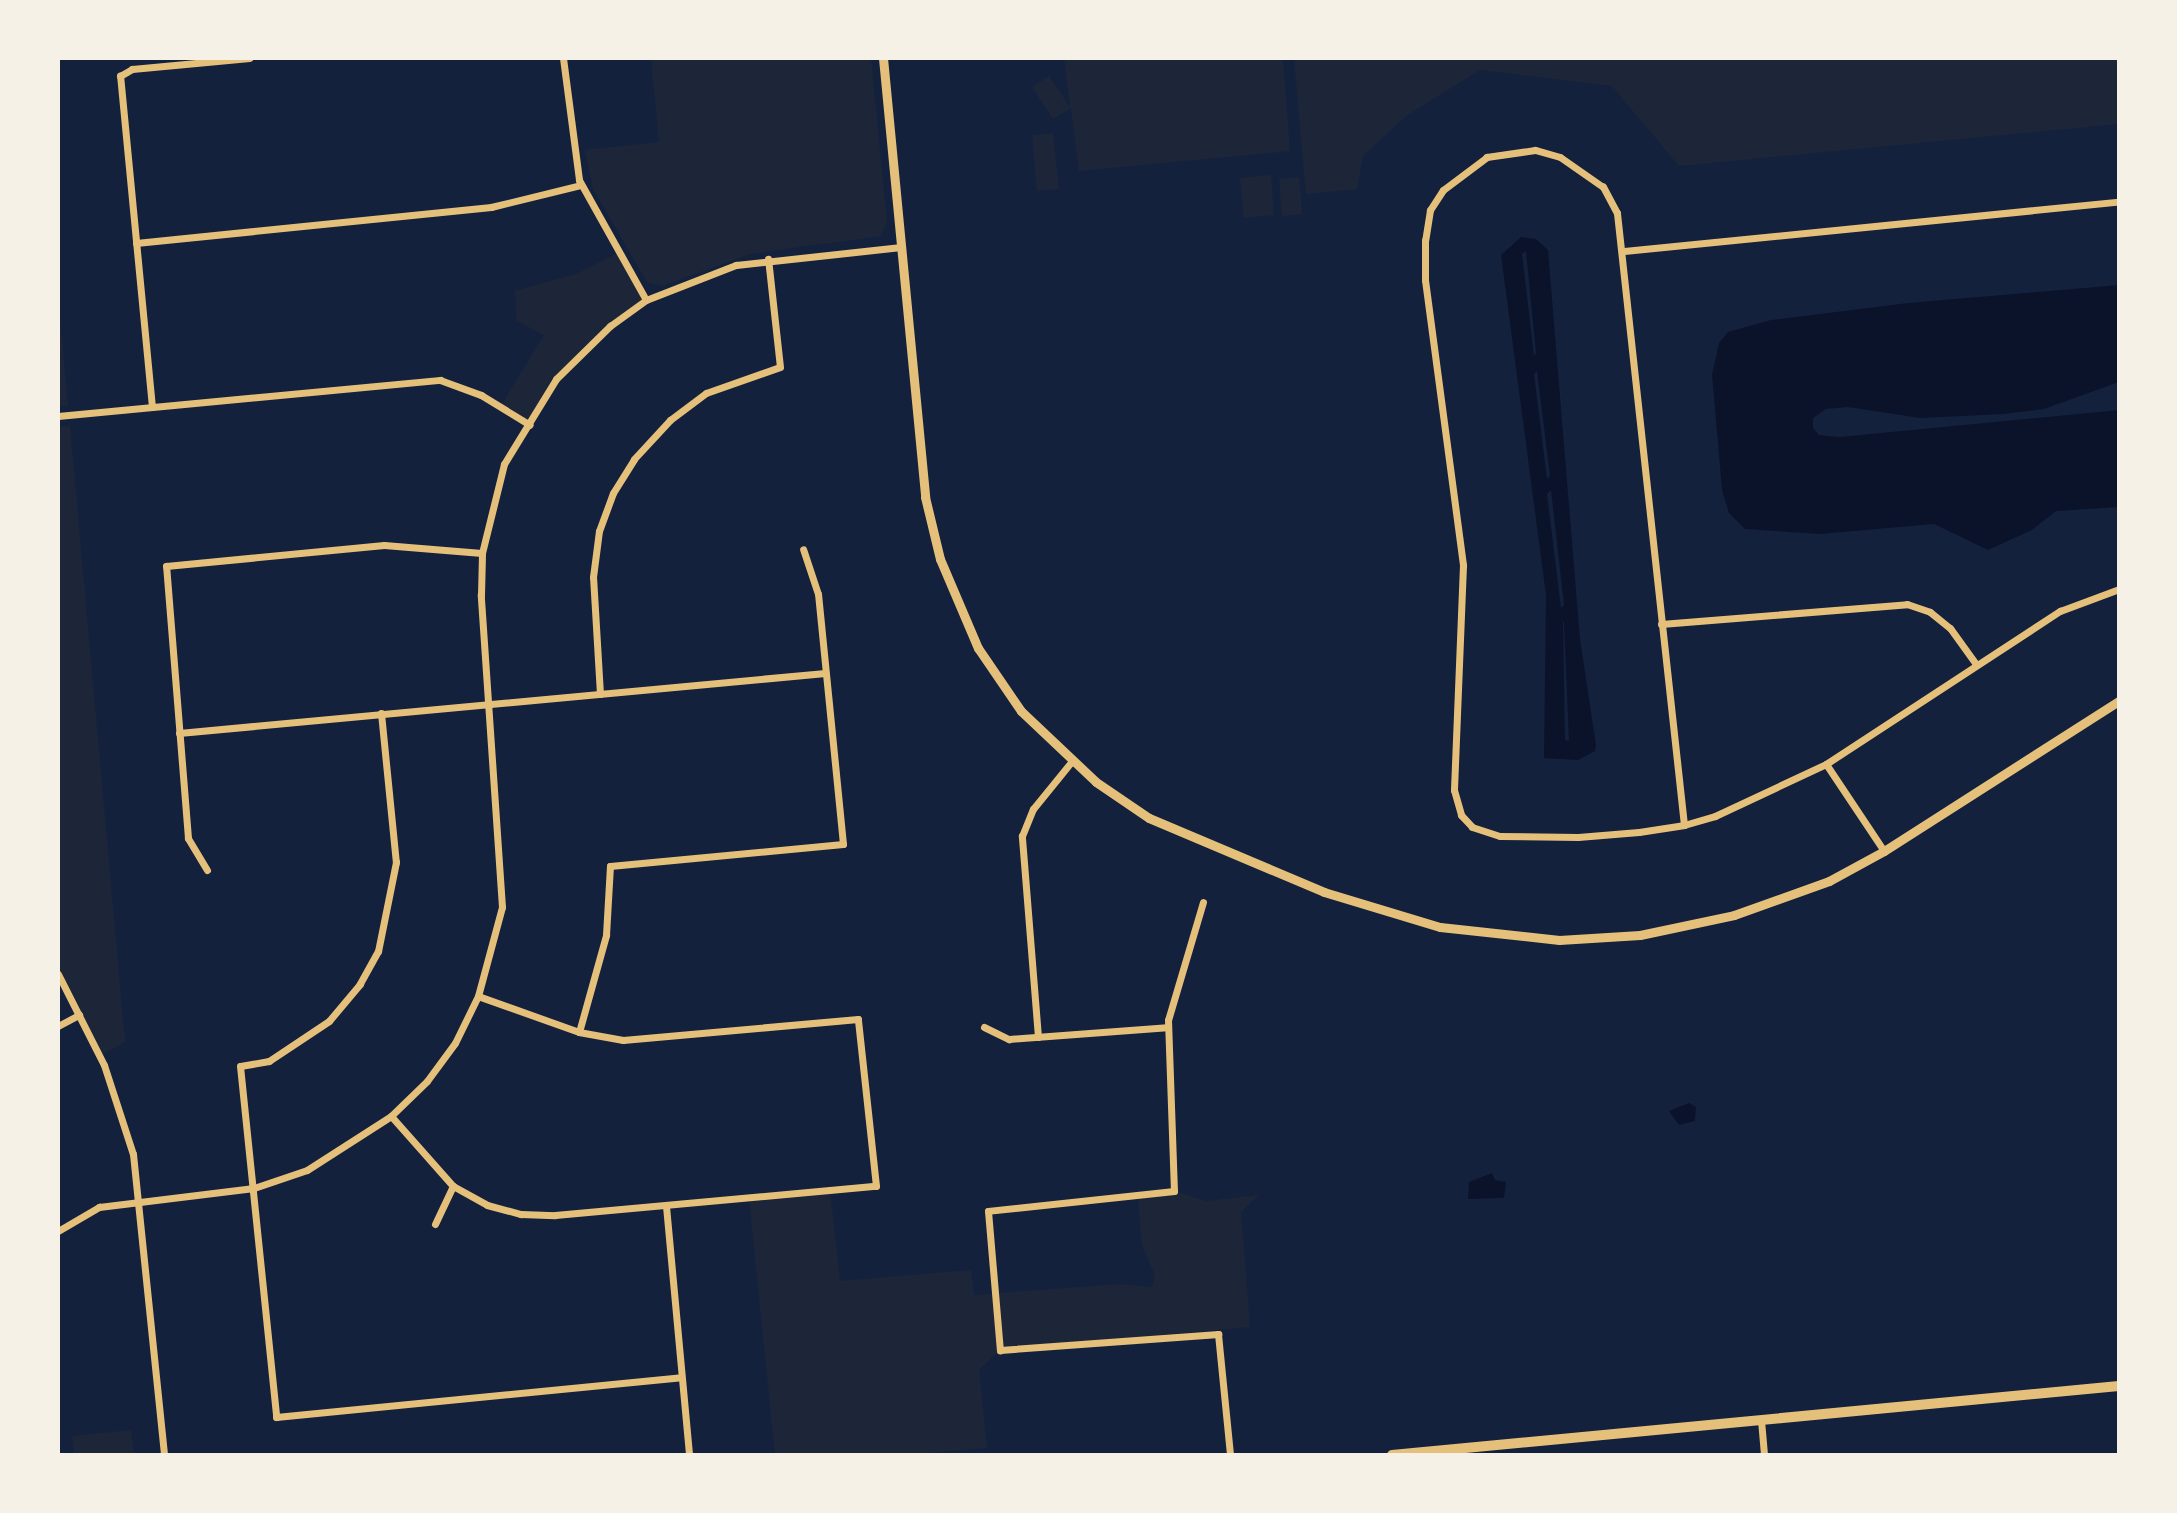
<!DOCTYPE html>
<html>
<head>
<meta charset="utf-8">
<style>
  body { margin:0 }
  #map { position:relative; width:2177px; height:1513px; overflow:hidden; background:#14213d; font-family:Roboto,sans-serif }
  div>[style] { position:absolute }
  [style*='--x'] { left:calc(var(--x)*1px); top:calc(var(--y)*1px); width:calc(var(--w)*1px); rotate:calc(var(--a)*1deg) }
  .green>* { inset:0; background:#1d2539 }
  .water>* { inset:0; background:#0b132b }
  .minor>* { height:7px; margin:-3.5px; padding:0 3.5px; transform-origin:3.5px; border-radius:3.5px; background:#e5c07b }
  .tertiary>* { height:9px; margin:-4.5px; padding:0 4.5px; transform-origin:4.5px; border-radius:4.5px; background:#e5c07b }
  .secondary>* { height:10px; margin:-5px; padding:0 5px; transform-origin:5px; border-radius:5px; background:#e5c07b }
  span { translate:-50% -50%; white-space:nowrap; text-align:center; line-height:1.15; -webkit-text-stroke:8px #f6f1e7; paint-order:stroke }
  .frame { position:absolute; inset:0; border:60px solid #f6f1e7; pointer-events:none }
</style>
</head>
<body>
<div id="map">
  <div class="green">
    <i style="clip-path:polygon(651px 58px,871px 58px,887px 222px,881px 236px,750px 254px,662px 286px,647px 282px,593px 189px,585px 150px,659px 142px)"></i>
    <i style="clip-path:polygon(1064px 58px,1283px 58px,1290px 151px,1079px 171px,1071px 108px,1053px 119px,1032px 87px,1049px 76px,1070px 107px)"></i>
    <i style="clip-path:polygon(1294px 58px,2119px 58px,2119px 124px,1679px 166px,1612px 86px,1480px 70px,1406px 116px,1363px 156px,1357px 189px,1306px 194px)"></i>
    <i style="clip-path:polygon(1053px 133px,1059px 189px,1037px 191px,1032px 135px)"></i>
    <i style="clip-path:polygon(1271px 175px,1274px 215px,1244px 218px,1240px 178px)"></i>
    <i style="clip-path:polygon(1299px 177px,1302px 214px,1282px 216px,1279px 179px)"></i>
    <i style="clip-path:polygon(617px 253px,646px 300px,610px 326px,556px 379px,530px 425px,500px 407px,544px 335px,517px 321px,515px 291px,576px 274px)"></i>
    <i style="clip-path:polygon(58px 296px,68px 406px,58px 406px)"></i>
    <i style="clip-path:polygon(70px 426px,125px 1042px,100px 1056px,58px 974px,58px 427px)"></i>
    <i style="clip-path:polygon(830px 1190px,840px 1281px,971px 1270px,974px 1295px,1119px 1284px,1152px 1287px,1155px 1275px,1142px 1245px,1138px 1195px,1174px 1191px,1206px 1201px,1259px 1195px,1241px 1212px,1250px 1327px,1000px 1350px,979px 1370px,987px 1448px,904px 1455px,775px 1455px,749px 1198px)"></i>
    <i style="clip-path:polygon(131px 1430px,134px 1455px,74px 1455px,72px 1436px)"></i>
  </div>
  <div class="water">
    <i style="clip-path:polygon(evenodd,1521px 237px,1536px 239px,1548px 250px,1580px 639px,1596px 745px,1595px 751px,1578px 760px,1544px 758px,1546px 595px,1501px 255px,1521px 237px,1526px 251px,1536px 353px,1534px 356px,1522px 254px,1526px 251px,1521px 237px,1537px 371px,1550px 476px,1547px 479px,1534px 374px,1537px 371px,1521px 237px,1551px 490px,1564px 605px,1561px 608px,1547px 494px,1551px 490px,1521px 237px,1563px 621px,1564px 622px,1569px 741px,1565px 740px,1563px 621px)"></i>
    <i style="clip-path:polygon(2119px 285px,2119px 382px,2044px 409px,2004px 414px,1920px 418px,1848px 407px,1826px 409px,1813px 418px,1813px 428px,1819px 435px,1839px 437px,2119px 410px,2119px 507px,2056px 511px,2032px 530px,1988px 550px,1934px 524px,1820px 534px,1745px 529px,1729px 513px,1722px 490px,1712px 375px,1719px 343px,1728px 332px,1771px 320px,1908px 303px)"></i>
    <i style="clip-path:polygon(1689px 1103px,1696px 1107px,1695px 1121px,1679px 1125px,1669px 1111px)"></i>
    <i style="clip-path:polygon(1492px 1173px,1495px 1180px,1506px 1182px,1504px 1198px,1468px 1199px,1469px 1182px)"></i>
  </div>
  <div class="minor">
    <i style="--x:563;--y:58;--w:123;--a:82.5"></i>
    <i style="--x:579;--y:180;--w:137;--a:60.8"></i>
    <i style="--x:136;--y:243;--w:357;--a:-5.8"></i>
    <i style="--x:491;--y:207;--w:93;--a:-13.7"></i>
    <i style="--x:1624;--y:251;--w:497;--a:-5.7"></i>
    <i style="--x:152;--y:407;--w:333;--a:-95.5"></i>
    <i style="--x:120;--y:76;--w:14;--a:-30"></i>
    <i style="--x:132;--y:69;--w:118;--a:-5.4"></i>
    <i style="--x:58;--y:416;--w:384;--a:-5.4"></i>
    <i style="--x:440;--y:380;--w:44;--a:20.1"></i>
    <i style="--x:481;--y:395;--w:57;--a:31.5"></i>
    <i style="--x:1661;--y:624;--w:247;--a:-4.6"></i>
    <i style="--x:1907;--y:604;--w:24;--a:19"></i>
    <i style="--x:1930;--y:612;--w:26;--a:39"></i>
    <i style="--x:1950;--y:628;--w:44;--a:54.2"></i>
    <i style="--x:600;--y:694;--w:117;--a:-93.4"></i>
    <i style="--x:593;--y:577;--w:46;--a:-82.6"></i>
    <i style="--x:599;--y:531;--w:40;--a:-69.8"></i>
    <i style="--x:613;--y:493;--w:40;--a:-58"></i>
    <i style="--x:634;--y:459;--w:53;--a:-47.3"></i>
    <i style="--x:670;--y:420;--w:45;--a:-36.9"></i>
    <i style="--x:706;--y:393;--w:78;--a:-19.4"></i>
    <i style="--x:780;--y:367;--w:109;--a:-96.3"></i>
    <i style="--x:381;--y:713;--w:150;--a:84.3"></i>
    <i style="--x:396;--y:862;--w:91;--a:101.4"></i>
    <i style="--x:378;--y:951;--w:38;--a:119"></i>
    <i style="--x:360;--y:984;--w:48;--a:130"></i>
    <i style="--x:329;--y:1021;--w:72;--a:146.3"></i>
    <i style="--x:269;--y:1061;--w:29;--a:170"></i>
    <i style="--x:240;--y:1066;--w:353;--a:84.1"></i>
    <i style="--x:276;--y:1417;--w:407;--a:-5.6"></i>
    <i style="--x:179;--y:733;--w:649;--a:-5.31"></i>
    <i style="--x:1826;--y:764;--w:105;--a:56.3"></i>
    <i style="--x:1684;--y:825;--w:616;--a:-96.25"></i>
    <i style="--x:1617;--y:213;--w:30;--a:-118"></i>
    <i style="--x:1603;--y:187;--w:52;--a:-145.1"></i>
    <i style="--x:1560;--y:157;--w:26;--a:-164"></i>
    <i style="--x:1535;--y:150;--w:49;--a:171.7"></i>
    <i style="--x:1487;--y:157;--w:55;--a:143.1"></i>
    <i style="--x:1443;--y:190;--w:24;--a:123"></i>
    <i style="--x:1430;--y:210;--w:30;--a:99"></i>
    <i style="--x:1425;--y:240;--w:40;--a:90"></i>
    <i style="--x:1425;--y:280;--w:288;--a:82.4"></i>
    <i style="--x:1463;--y:565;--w:225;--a:92.3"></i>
    <i style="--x:1454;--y:790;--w:26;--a:74"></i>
    <i style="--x:1461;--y:815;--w:16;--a:47"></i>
    <i style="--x:1472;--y:827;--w:29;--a:18"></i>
    <i style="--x:1500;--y:836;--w:78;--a:0.7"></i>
    <i style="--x:1578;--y:837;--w:61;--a:-4.7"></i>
    <i style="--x:1639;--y:832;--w:46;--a:-8.8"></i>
    <i style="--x:1684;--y:825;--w:32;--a:-16"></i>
    <i style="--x:1715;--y:816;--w:123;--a:-25.1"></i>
    <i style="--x:1826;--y:764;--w:280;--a:-33.2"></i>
    <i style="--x:2060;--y:611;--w:63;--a:-20.4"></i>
    <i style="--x:207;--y:870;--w:37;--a:-121"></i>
    <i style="--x:188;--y:838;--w:273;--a:-94.6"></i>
    <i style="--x:166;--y:566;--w:219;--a:-5.5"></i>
    <i style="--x:384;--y:545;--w:98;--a:4.7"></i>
    <i style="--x:1203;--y:902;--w:123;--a:106.5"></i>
    <i style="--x:1168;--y:1020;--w:171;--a:88"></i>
    <i style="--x:1174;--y:1191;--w:187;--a:173.9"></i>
    <i style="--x:988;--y:1211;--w:140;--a:85.1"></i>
    <i style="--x:1000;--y:1350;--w:219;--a:-4.2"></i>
    <i style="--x:1218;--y:1334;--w:122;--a:84.3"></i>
    <i style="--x:58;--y:974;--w:102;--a:63.2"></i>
    <i style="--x:104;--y:1065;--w:94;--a:72"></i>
    <i style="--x:133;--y:1154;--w:303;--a:84.1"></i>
    <i style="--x:58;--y:1026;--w:24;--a:-28"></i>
    <i style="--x:984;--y:1027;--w:28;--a:26"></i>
    <i style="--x:1009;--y:1039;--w:158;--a:-4.3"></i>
    <i style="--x:579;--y:1032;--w:101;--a:-74.4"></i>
    <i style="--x:606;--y:935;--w:69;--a:-86.7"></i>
    <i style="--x:610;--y:866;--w:234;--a:-5.4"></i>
    <i style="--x:843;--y:844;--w:251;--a:-95.7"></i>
    <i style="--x:818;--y:594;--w:47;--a:-108.4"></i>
    <i style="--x:1038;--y:1037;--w:202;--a:-94.6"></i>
    <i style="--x:1022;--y:836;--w:29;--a:-68"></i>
    <i style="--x:1033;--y:809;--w:62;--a:-50.9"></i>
    <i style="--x:391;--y:1116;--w:94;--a:48.5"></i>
    <i style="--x:453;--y:1186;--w:39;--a:29"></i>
    <i style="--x:487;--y:1205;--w:35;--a:15"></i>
    <i style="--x:521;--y:1214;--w:34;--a:2"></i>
    <i style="--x:555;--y:1215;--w:322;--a:-5.2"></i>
    <i style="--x:876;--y:1186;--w:168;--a:-96.2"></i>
    <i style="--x:858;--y:1019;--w:236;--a:174.9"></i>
    <i style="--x:623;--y:1040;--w:45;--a:-169.7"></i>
    <i style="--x:579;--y:1032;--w:107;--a:-160.4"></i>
    <i style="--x:666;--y:1206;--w:250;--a:84.7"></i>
    <i style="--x:435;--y:1224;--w:42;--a:-64.7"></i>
    <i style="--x:58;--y:1231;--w:48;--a:-30.3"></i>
    <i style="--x:99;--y:1207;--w:156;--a:-7"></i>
    <i style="--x:254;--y:1188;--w:56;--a:-18.8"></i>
    <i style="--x:307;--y:1170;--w:100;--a:-32.7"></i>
    <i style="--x:391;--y:1116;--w:50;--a:-44.2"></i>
    <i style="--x:427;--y:1081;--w:47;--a:-53.6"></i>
    <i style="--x:455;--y:1043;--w:52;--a:-63.9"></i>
    <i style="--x:478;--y:996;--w:92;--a:-74.9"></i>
    <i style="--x:502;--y:907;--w:313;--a:-93.9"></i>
    <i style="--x:481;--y:595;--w:42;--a:-88.6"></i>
    <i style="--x:482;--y:553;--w:92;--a:-76.1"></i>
    <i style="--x:504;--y:464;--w:100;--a:-58.5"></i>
    <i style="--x:556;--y:379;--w:76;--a:-44.5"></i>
    <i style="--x:610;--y:326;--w:44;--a:-35.8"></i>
    <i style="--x:646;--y:300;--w:97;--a:-21.3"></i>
    <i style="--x:736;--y:265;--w:166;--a:-6.2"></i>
    <i style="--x:1761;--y:1420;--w:35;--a:85"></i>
  </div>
  <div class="tertiary">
    <i style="--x:883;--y:58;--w:441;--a:84.5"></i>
    <i style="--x:925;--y:497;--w:64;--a:76.4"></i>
    <i style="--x:940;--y:559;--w:97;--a:66.9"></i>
    <i style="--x:978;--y:648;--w:76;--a:55.7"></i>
    <i style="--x:1021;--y:711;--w:103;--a:43.4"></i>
    <i style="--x:1096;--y:782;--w:64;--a:34.2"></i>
    <i style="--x:1149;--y:818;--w:190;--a:22.9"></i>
    <i style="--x:1324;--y:892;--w:121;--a:16.8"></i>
    <i style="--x:1440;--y:927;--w:120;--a:6.2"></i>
    <i style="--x:1559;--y:940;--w:81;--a:-3.5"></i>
    <i style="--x:1640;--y:935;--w:96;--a:-12"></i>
    <i style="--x:1734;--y:915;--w:101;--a:-19.7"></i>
    <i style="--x:1829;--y:881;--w:63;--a:-28.6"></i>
    <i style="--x:1884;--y:851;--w:279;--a:-32.6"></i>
  </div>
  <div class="secondary">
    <i style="--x:1392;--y:1455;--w:730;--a:-5.42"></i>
  </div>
  <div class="frame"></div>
</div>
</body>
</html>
